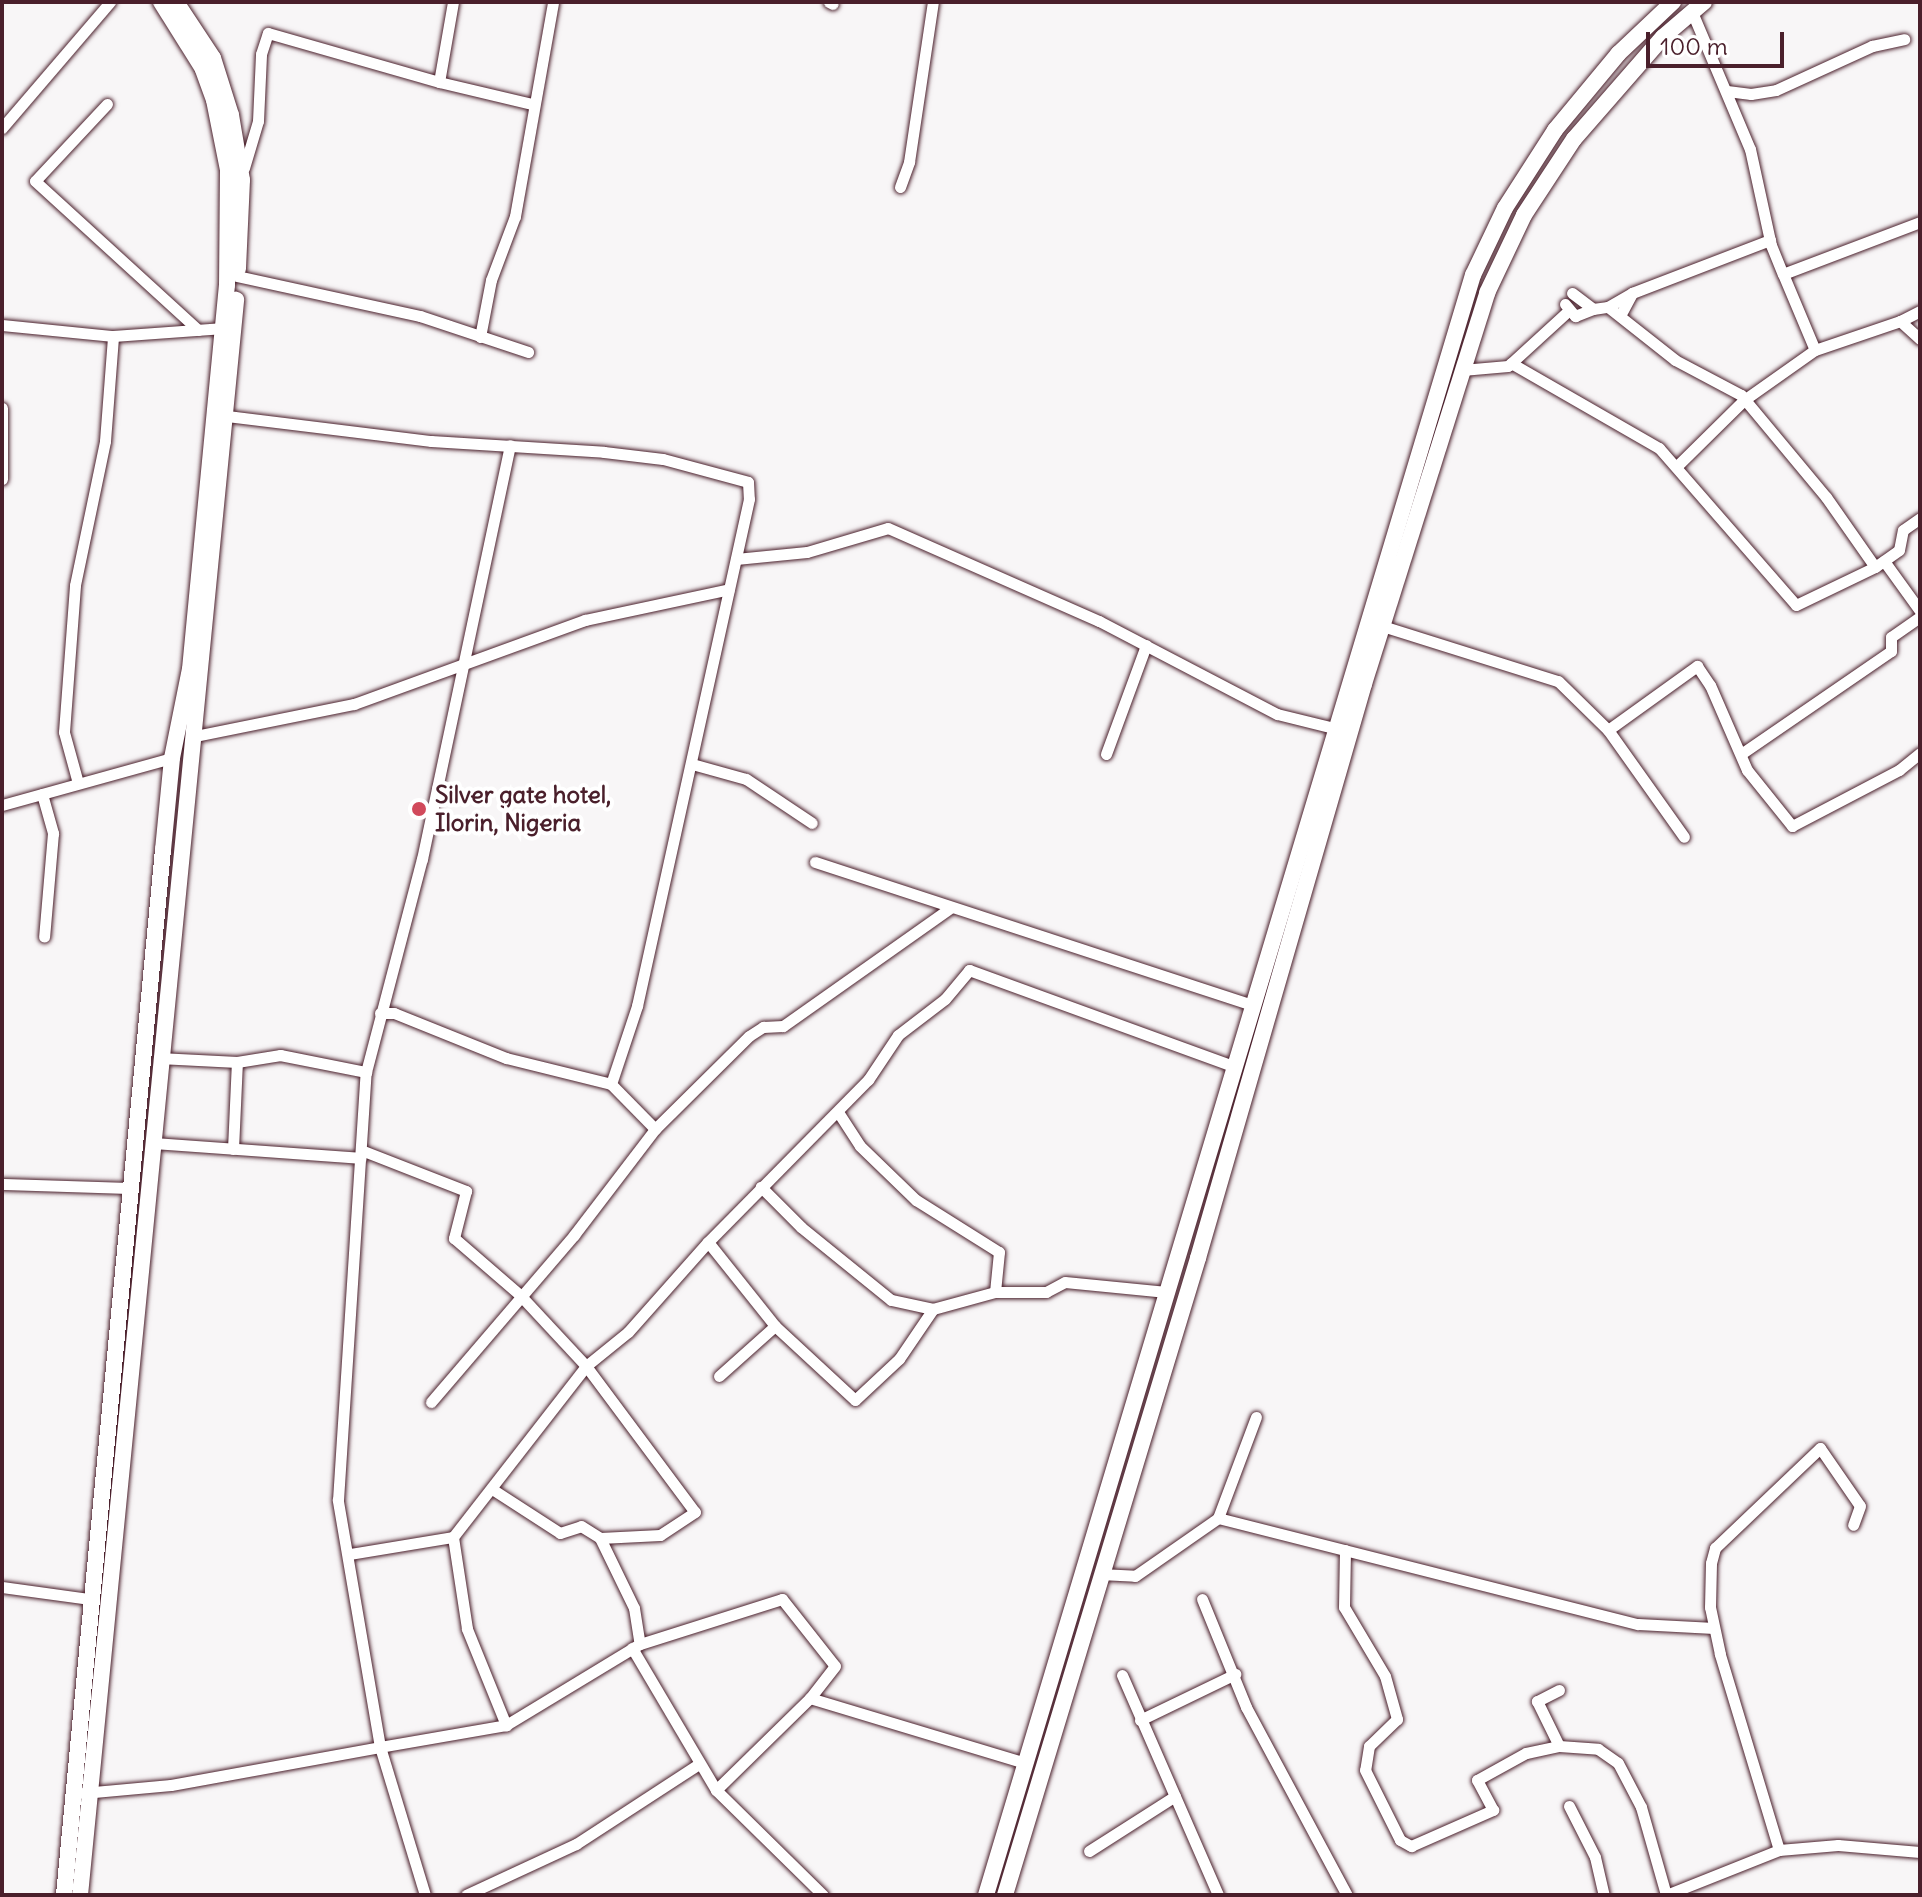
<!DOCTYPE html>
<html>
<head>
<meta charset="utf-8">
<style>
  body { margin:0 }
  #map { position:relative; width:1922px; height:1897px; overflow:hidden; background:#f8f6f7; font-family:Delius,sans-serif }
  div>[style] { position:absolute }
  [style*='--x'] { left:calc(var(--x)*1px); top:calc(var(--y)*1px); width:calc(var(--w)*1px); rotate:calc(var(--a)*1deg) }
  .roads { filter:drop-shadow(0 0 2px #4a1f2b) drop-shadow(0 0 2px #4a1f2b) }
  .street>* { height:11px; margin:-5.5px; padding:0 5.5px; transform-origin:5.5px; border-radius:5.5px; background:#fff }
  .primary>* { height:16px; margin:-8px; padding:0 8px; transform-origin:8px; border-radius:8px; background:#fff }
  .dots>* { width:22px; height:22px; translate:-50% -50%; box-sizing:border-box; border:4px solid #fff; border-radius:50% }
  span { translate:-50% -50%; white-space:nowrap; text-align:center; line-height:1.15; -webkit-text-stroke:8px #fff; paint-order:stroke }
  .poi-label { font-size:24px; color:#4a1f2b; font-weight:700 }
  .left { translate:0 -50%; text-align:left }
  .frame { position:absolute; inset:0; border:4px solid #4a1f2b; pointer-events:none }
  .scale { position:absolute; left:1646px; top:32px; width:138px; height:36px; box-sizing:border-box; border:4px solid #4a1f2b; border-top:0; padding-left:10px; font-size:24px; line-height:28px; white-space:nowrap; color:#4a1f2b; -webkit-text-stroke:6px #fff; paint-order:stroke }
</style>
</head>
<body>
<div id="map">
  <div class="roads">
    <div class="street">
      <i style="--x:453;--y:2;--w:81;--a:99.9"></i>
      <i style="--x:439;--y:82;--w:96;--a:13.3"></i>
      <i style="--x:829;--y:2;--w:4;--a:27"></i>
      <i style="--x:1692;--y:12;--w:149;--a:67.1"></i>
      <i style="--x:1750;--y:149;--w:98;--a:77.7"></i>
      <i style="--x:1771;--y:245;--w:31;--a:68"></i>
      <i style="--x:1783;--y:274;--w:147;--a:-20.8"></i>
      <i style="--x:1727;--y:91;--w:24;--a:7"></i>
      <i style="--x:1751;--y:94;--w:25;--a:-9"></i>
      <i style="--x:1776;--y:90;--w:106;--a:-24.6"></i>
      <i style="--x:1872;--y:46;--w:33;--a:-12"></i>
      <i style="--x:107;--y:104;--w:105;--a:133.1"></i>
      <i style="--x:35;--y:181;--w:221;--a:42.4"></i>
      <i style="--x:2;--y:128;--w:166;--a:-49.4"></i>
      <i style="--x:244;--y:168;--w:49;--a:-73.4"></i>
      <i style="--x:258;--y:121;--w:67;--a:-87.4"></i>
      <i style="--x:261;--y:54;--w:22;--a:-72"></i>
      <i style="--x:268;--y:33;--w:178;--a:16"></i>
      <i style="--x:900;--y:187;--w:27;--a:-70"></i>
      <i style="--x:909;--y:162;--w:162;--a:-81.5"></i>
      <i style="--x:1783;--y:274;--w:82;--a:67.2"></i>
      <i style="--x:237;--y:276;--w:187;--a:12.3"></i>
      <i style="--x:420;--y:316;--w:114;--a:18.4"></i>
      <i style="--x:1572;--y:293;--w:26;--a:37"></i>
      <i style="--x:1593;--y:309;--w:15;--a:-8"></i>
      <i style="--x:1632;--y:293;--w:148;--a:-21"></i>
      <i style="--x:1565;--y:304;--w:16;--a:50"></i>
      <i style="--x:1575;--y:316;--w:19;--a:-21"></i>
      <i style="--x:1920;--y:311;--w:22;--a:153"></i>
      <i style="--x:1900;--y:321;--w:27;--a:42"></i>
      <i style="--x:1621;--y:314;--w:24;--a:-62"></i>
      <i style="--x:1632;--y:293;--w:28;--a:150"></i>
      <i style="--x:1608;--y:307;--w:85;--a:38.3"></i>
      <i style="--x:1675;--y:360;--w:75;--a:27.9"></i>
      <i style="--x:1741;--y:395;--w:133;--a:50.2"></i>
      <i style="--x:1826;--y:497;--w:85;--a:55"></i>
      <i style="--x:1875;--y:567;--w:29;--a:-35"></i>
      <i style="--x:1899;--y:550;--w:20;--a:-79"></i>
      <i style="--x:1903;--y:530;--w:21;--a:-35"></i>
      <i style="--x:2;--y:325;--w:112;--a:5.7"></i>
      <i style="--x:113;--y:336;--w:111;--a:-4.1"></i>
      <i style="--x:480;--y:337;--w:58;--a:-79.1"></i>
      <i style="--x:491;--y:280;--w:68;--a:-69.4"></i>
      <i style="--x:515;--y:216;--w:217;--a:-79.9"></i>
      <i style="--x:1511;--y:363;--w:171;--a:29.9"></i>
      <i style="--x:1659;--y:448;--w:208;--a:48.9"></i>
      <i style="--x:1796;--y:605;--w:88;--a:-25.7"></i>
      <i style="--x:1462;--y:370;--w:46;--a:-5"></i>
      <i style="--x:1508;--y:366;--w:80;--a:-42.5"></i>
      <i style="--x:2;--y:408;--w:71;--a:90"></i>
      <i style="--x:227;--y:416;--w:206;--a:7"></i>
      <i style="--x:431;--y:441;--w:173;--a:3.6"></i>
      <i style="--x:604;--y:452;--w:59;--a:6.8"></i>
      <i style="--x:663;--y:459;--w:88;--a:15.1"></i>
      <i style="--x:748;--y:482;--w:17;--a:87"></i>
      <i style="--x:749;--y:499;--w:519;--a:102.46"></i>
      <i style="--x:637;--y:1006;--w:82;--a:108.4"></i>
      <i style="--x:1677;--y:466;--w:94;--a:-44.6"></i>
      <i style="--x:1744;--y:400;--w:87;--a:-35.2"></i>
      <i style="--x:1815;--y:350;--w:90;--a:-18.8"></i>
      <i style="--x:736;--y:559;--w:71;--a:-5.6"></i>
      <i style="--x:807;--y:552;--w:84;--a:-16.5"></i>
      <i style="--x:888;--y:528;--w:231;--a:23.8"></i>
      <i style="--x:1099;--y:621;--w:201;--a:27.6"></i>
      <i style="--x:1277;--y:714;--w:59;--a:13.8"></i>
      <i style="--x:1884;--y:561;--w:62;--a:54.2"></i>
      <i style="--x:1382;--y:626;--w:184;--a:17.4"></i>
      <i style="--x:1558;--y:681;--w:70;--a:44.4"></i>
      <i style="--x:1608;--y:730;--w:110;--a:-35.7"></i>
      <i style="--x:1697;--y:666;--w:23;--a:56"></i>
      <i style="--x:1710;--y:685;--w:93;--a:66.5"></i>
      <i style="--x:1747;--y:770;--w:72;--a:51.2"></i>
      <i style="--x:1792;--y:826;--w:121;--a:-27.6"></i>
      <i style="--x:1899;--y:770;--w:27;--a:-39"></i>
      <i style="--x:1608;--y:730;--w:131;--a:54.6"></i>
      <i style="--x:195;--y:736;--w:162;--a:-11.4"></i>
      <i style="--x:354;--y:704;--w:246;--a:-20"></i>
      <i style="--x:585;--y:620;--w:147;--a:-12.1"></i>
      <i style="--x:1106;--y:754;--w:116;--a:-69.8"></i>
      <i style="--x:1741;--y:754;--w:182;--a:-34.5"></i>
      <i style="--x:1891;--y:651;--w:14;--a:-90"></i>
      <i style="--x:1891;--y:637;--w:35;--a:-35"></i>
      <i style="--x:692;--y:764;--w:56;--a:15.5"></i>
      <i style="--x:746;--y:779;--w:79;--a:33.7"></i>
      <i style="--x:78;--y:783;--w:53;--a:-105.4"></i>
      <i style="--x:64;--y:732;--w:147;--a:-85.7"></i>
      <i style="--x:75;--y:585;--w:147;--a:-78.2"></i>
      <i style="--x:105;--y:441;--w:105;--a:-85.6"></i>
      <i style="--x:42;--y:794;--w:41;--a:74.2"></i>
      <i style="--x:53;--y:833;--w:104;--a:94.9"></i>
      <i style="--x:2;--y:805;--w:176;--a:-15.5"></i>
      <i style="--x:815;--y:862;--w:461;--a:18.1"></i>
      <i style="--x:380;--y:1013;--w:14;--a:0"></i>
      <i style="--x:394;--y:1013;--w:121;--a:21.9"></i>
      <i style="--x:506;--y:1058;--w:108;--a:13.9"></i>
      <i style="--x:611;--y:1084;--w:63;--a:45.6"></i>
      <i style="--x:159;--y:1058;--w:78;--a:2.9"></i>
      <i style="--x:838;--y:1112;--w:40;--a:57.1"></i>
      <i style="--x:860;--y:1146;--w:78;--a:44"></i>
      <i style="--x:916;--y:1200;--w:98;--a:32.1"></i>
      <i style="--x:999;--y:1252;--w:40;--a:95.7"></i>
      <i style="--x:995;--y:1292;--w:64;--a:164.7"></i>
      <i style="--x:152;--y:1143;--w:209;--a:4.1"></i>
      <i style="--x:233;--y:1149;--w:87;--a:-87.4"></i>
      <i style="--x:237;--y:1062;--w:44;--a:-9.2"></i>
      <i style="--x:280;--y:1055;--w:88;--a:11.2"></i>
      <i style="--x:361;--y:1150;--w:113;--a:21.3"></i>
      <i style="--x:466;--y:1191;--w:49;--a:104.3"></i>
      <i style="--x:454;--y:1238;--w:87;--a:40.8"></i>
      <i style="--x:520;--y:1295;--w:97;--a:47.1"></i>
      <i style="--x:586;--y:1366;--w:182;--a:53.3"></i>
      <i style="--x:695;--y:1512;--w:42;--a:146.7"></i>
      <i style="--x:660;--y:1535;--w:60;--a:177.1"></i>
      <i style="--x:2;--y:1184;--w:129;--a:1.8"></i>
      <i style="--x:708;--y:1242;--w:107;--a:51.4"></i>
      <i style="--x:775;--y:1326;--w:109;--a:42.8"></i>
      <i style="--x:855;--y:1400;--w:60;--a:-43"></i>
      <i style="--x:899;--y:1359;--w:60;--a:-55.8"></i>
      <i style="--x:933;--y:1309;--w:43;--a:-167.9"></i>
      <i style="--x:891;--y:1300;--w:116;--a:-141"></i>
      <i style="--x:801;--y:1227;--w:57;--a:-135"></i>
      <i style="--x:995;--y:1292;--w:51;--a:0"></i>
      <i style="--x:1046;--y:1292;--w:21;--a:-28"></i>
      <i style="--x:1065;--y:1282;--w:102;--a:5.6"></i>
      <i style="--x:719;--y:1376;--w:75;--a:-41.8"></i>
      <i style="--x:431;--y:1402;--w:220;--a:-49.4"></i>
      <i style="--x:574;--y:1235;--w:133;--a:-52.6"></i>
      <i style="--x:655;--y:1129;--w:132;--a:-44.7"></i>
      <i style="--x:749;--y:1036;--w:17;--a:-33"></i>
      <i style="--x:763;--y:1027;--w:20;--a:-3"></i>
      <i style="--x:783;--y:1026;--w:203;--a:-35.2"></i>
      <i style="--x:492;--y:1489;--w:81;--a:32.9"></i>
      <i style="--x:560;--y:1533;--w:22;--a:-18"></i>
      <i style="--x:581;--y:1526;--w:22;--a:32"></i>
      <i style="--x:600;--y:1538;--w:78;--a:64.1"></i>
      <i style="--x:634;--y:1608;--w:36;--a:81"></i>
      <i style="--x:1218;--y:1518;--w:433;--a:14.2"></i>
      <i style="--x:1638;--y:1624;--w:76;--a:3"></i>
      <i style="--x:453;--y:1537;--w:93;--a:81.3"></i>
      <i style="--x:467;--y:1629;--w:104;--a:67.9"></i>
      <i style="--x:1345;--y:1550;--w:57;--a:91"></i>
      <i style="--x:1344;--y:1607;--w:80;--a:59.3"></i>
      <i style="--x:1385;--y:1676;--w:45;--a:74.4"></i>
      <i style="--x:1397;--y:1719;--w:39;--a:136"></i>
      <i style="--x:1369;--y:1746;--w:24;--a:99"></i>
      <i style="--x:1365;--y:1770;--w:78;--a:63.4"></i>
      <i style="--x:1400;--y:1840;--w:13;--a:29"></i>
      <i style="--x:1411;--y:1846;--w:90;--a:-23.7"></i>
      <i style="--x:1493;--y:1810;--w:34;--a:-118"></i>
      <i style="--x:1477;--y:1780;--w:56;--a:-28.9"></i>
      <i style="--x:1526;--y:1753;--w:34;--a:-12"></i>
      <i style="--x:1559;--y:1746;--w:39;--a:4"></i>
      <i style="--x:1598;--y:1749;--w:24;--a:35"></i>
      <i style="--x:1618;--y:1763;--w:50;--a:62.4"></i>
      <i style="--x:1641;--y:1807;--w:91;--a:74.1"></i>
      <i style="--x:350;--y:1554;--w:104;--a:-9.4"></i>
      <i style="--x:453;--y:1537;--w:217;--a:-52.1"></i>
      <i style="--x:586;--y:1366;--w:54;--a:-39"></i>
      <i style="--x:628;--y:1332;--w:120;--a:-48.4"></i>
      <i style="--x:708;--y:1242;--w:228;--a:-45.4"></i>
      <i style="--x:868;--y:1080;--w:54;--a:-56.3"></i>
      <i style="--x:898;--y:1035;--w:59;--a:-37.5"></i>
      <i style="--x:945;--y:999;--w:38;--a:-50"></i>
      <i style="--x:969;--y:970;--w:283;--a:20"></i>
      <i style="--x:1100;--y:1574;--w:35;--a:3"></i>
      <i style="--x:1135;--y:1576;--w:101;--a:-34.9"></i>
      <i style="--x:1218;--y:1518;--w:108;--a:-69.4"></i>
      <i style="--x:2;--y:1587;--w:89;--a:7.8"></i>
      <i style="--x:1202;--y:1599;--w:117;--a:67.8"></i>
      <i style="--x:1246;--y:1707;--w:213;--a:61.8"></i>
      <i style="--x:632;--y:1648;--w:165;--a:59.4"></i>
      <i style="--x:716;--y:1790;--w:150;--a:44.5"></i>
      <i style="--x:1122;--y:1675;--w:240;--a:66.4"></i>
      <i style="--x:1559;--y:1690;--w:25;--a:153"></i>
      <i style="--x:1537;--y:1701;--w:50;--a:63.9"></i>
      <i style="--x:1140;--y:1720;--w:106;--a:-25.8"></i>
      <i style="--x:716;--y:1790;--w:132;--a:-44.4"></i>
      <i style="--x:810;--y:1698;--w:225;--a:16.8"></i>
      <i style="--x:83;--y:1793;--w:88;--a:-5.2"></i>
      <i style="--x:171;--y:1785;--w:212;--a:-10.3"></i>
      <i style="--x:380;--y:1747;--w:251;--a:-99.7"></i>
      <i style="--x:338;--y:1500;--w:429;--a:-86.3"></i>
      <i style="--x:366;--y:1072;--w:220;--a:-75.3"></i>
      <i style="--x:422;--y:859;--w:423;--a:-78"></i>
      <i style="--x:1569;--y:1806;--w:57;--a:63"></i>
      <i style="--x:1595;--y:1857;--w:39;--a:77"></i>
      <i style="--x:1779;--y:1850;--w:205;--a:-106.8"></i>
      <i style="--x:1720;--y:1654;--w:48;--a:-102"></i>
      <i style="--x:1710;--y:1607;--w:44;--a:-88.7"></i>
      <i style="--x:1711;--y:1563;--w:16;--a:-75"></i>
      <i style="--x:1715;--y:1548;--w:145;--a:-43.6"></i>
      <i style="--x:1820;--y:1448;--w:70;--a:55.4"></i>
      <i style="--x:1860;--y:1506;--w:20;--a:110"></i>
      <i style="--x:1089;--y:1851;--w:102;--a:-32.6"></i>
      <i style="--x:425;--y:1895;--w:155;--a:-106.9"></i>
      <i style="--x:380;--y:1747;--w:128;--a:-9.9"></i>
      <i style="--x:506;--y:1725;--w:157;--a:-31.2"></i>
      <i style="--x:640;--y:1644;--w:149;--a:-17.6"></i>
      <i style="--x:782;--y:1599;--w:85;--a:51.7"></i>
      <i style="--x:835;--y:1666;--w:41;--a:128"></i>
      <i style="--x:466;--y:1895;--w:121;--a:-24.9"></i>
      <i style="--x:576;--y:1844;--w:145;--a:-33.1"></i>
      <i style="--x:1666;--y:1895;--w:122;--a:-21.7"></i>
      <i style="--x:1779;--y:1850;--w:59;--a:-4.8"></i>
      <i style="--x:1838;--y:1845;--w:82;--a:4.9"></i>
    </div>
    <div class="primary">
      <i style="--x:176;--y:2;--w:67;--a:56.5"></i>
      <i style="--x:213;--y:58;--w:60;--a:72.5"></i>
      <i style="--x:231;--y:115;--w:66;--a:80.4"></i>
      <i style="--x:242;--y:180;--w:89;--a:92.6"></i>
      <i style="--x:64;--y:1895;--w:1050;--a:-84.59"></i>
      <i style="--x:163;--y:850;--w:92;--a:-84.4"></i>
      <i style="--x:172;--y:758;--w:91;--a:-78.6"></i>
      <i style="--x:190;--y:669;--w:386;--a:-84.5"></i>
      <i style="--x:227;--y:285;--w:115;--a:-89.5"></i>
      <i style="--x:228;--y:170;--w:71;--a:-101.3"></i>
      <i style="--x:214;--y:100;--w:33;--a:-110"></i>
      <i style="--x:203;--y:69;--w:79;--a:-122.1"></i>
      <i style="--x:80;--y:1895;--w:1603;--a:-84.41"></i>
      <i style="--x:986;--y:1895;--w:1692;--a:-73.27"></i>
      <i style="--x:1473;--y:275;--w:74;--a:-64.5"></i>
      <i style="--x:1505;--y:208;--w:93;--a:-57.3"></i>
      <i style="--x:1555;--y:130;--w:99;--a:-50.3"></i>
      <i style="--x:1618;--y:54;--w:76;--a:-43.4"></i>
      <i style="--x:1005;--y:1895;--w:666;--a:-73.14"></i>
      <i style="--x:1198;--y:1258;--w:598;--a:-73.87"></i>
      <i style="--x:1364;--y:684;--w:410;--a:-72.5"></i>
      <i style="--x:1487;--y:293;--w:86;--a:-64.6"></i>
      <i style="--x:1524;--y:215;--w:91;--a:-56.7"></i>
      <i style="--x:1574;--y:139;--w:135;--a:-48.9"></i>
      <i style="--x:1663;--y:37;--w:54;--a:-40.5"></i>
    </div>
  </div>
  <div class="dots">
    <i style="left:419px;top:809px;background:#d1495b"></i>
  </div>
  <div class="poi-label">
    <span class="left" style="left:435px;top:809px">Silver gate hotel,<br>Ilorin, Nigeria</span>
  </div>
  <div class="frame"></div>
  <div class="scale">100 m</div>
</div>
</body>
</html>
